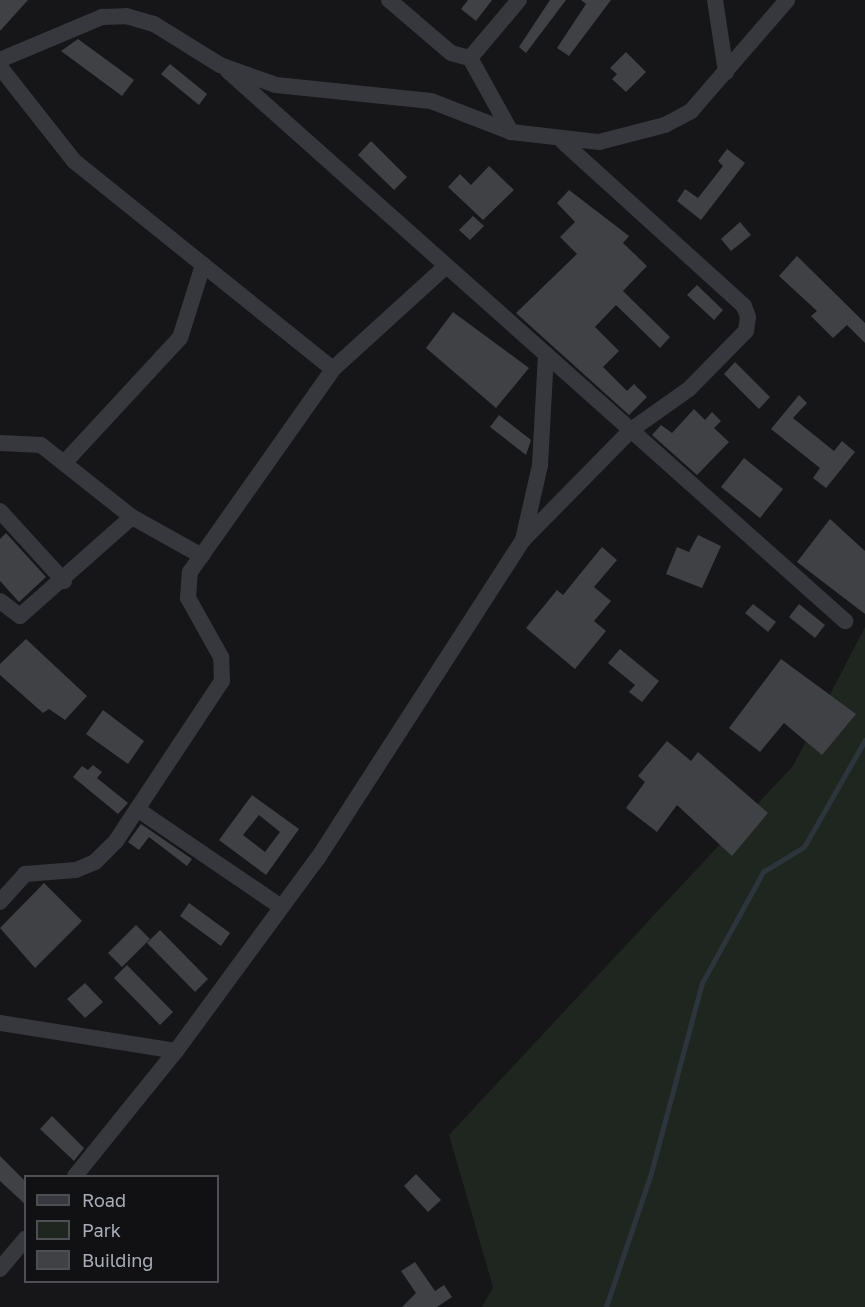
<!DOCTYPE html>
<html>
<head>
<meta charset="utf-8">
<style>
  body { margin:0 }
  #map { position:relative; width:865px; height:1307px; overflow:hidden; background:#161618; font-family:"Golos Text",sans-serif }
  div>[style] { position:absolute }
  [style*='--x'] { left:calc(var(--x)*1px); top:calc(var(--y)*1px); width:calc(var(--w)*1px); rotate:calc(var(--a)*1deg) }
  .green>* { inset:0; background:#1e261f }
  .stream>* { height:4.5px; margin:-2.25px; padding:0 2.25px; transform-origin:2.25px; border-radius:2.25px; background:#2c353c }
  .building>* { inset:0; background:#404145 }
  .minor>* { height:16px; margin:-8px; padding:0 8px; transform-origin:8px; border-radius:8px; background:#37383d }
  span { translate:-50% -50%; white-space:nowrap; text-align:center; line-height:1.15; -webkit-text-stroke:5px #111113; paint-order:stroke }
  .legend { position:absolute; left:24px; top:1175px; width:195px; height:108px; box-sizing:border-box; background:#111113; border:2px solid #4d4f55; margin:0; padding:8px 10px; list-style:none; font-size:18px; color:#a8adb8 }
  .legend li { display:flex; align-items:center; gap:12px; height:30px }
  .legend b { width:30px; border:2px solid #4d4f55 }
</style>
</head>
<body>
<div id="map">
  <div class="green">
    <i style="clip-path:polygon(865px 627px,865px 1307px,482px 1307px,493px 1287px,449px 1135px,793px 766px)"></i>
  </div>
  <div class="stream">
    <i style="--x:606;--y:1307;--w:141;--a:-71.4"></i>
    <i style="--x:651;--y:1173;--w:197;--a:-75"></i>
    <i style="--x:702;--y:983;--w:127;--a:-61.2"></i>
    <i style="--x:763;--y:872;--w:48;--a:-31.4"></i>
    <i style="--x:804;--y:847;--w:123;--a:-60.3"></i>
  </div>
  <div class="building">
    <i style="clip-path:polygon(0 0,28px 0,0 31px)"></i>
    <i style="clip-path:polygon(468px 0,492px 0,476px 21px,461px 9px)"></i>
    <i style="clip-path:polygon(550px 0,566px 0,526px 53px,519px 47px)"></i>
    <i style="clip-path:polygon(581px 0,611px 0,569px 56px,557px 48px,586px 4px)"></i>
    <i style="clip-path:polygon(78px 39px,134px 80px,122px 96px,61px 51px)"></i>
    <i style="clip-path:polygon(626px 52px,646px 72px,626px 92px,612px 79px,617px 74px,610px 68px)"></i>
    <i style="clip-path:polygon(170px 64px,207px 94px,199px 105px,161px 74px)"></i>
    <i style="clip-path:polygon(371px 141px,407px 177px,394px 190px,358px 155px)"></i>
    <i style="clip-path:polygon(727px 149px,745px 163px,701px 220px,677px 201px,685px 189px,698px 198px,723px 166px,718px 161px)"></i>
    <i style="clip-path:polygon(489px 166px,514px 190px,483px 220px,448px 187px,460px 174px,471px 185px)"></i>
    <i style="clip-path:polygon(569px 190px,629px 236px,623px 243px,647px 266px,623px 291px,670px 337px,660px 348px,616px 305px,595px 327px,619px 351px,603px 367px,627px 391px,634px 384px,647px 397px,629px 415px,516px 313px,577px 254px,560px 237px,575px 222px,557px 203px)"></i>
    <i style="clip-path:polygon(473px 216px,484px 226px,470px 240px,459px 230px)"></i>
    <i style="clip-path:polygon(740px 222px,751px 235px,731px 251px,721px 239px)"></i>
    <i style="clip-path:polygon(797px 256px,865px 323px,865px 343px,847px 325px,833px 338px,811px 316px,817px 311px,779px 276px)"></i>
    <i style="clip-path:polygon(697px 285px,723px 310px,714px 320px,687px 295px)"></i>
    <i style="clip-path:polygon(453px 312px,529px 368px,496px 408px,426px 348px)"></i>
    <i style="clip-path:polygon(735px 362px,770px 397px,759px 409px,724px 374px)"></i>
    <i style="clip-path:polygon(799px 395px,807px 403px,793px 418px,834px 451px,842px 441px,855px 452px,826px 488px,813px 478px,820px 468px,771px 429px)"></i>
    <i style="clip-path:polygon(694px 409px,705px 420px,712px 412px,721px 421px,714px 428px,729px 442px,697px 475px,652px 435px,661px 425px,672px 433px)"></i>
    <i style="clip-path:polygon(499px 415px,531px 440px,526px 455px,490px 427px)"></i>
    <i style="clip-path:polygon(744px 458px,783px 489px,760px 518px,721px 487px)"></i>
    <i style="clip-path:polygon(830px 519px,865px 551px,865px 614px,797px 562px)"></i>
    <i style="clip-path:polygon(6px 533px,46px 577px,19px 602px,0 581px,0 539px)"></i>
    <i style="clip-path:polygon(698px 535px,721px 546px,702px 588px,666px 574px,677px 547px,689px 552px)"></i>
    <i style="clip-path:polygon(602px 547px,617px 560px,594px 587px,611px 601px,594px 621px,606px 631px,575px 669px,526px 628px,557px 590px,563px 595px)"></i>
    <i style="clip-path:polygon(753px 604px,776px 622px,768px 632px,745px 613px)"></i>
    <i style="clip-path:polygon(799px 604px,825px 625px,815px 638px,789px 617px)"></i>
    <i style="clip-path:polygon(26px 639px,87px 696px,65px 720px,49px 709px,43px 713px,0 675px,0 664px)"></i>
    <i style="clip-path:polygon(620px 649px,659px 681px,642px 702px,629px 692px,635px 685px,608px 663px)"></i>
    <i style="clip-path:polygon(781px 659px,856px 714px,822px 755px,784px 723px,760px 752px,729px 728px)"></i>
    <i style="clip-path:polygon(103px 710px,144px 741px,128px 764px,86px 734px)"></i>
    <i style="clip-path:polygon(667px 741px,691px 761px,698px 752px,768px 813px,732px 856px,677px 805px,657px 832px,626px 808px,645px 782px,638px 776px)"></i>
    <i style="clip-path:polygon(93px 765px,102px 772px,97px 778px,128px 803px,118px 814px,73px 777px,82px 766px,88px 770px)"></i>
    <i style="clip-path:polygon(evenodd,252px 795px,299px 829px,266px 875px,219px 840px,252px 795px,259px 815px,280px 832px,265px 852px,243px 835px,259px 815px)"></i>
    <i style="clip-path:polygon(141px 824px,192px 859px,187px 866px,149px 837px,139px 850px,128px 842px)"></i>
    <i style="clip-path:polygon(44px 883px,82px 921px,35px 968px,0 928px)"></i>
    <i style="clip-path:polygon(189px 903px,230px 933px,221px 946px,180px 916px)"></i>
    <i style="clip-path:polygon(136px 925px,150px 939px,122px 967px,108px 953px)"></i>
    <i style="clip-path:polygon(160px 930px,208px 979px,195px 992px,147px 943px)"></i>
    <i style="clip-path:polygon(127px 965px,173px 1012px,160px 1025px,114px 978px)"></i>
    <i style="clip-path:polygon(85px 983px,103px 1002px,85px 1018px,67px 999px)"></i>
    <i style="clip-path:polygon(52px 1116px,84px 1148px,74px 1161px,40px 1129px)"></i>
    <i style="clip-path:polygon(0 1156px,26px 1182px,26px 1205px,0 1181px)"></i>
    <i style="clip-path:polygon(416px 1174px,441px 1200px,428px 1212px,404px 1186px)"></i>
    <i style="clip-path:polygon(415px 1262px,435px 1291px,444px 1285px,452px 1297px,437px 1307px,402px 1307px,416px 1293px,401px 1271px)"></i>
  </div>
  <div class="minor">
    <i style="--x:389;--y:0;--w:82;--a:40.5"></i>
    <i style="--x:451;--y:53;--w:20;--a:15"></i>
    <i style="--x:470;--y:58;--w:85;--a:61"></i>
    <i style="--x:715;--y:0;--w:73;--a:81.3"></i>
    <i style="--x:470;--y:58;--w:76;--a:-49.8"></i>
    <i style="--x:0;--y:60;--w:111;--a:-22.9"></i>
    <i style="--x:102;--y:17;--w:24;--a:-2"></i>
    <i style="--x:126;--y:16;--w:29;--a:16"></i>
    <i style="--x:154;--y:24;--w:78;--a:31.8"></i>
    <i style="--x:220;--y:65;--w:59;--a:19.7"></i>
    <i style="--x:276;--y:85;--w:156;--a:5.9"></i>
    <i style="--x:431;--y:101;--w:86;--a:21.2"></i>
    <i style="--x:511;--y:132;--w:89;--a:6.5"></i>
    <i style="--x:599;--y:142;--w:68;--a:-14.4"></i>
    <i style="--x:665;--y:125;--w:30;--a:-28"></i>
    <i style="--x:691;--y:111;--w:147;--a:-49.1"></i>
    <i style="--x:0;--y:67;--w:120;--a:51.8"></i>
    <i style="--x:74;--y:161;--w:332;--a:38.8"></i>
    <i style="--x:228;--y:71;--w:827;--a:41.71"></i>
    <i style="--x:0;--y:443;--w:41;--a:2.8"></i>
    <i style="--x:41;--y:445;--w:116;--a:38.4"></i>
    <i style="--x:132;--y:517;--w:80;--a:29.1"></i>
    <i style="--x:65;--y:462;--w:169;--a:-47.2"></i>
    <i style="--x:180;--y:338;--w:77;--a:-72.5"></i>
    <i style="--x:0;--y:511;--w:95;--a:47.6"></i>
    <i style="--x:523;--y:540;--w:154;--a:-45.5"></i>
    <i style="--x:631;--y:430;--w:71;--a:-35.3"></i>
    <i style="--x:689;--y:389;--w:81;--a:-45.5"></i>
    <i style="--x:746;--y:331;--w:14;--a:-82"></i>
    <i style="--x:748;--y:317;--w:12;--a:-110"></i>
    <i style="--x:744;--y:306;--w:244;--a:-137.8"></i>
    <i style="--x:0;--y:601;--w:25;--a:37"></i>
    <i style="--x:20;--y:616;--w:149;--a:-41.5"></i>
    <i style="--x:137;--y:809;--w:174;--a:34.2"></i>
    <i style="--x:0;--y:902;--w:38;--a:-48"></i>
    <i style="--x:25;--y:874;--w:51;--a:-4.5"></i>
    <i style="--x:76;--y:870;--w:21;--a:-23"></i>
    <i style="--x:95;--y:862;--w:30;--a:-45"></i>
    <i style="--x:116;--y:841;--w:192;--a:-56.5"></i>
    <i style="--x:222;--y:681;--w:24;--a:-92"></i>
    <i style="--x:221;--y:657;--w:68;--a:-119.2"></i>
    <i style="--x:188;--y:598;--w:26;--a:-86"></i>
    <i style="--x:190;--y:572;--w:248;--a:-54.8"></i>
    <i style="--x:333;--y:369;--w:153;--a:-42.3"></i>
    <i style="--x:0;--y:1023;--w:178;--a:9"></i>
    <i style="--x:75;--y:1176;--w:161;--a:-51.1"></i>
    <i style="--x:176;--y:1051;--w:240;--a:-53.7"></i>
    <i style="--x:318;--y:858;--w:378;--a:-57.2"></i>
    <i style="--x:523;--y:540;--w:77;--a:-77.2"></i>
    <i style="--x:540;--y:465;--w:111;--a:-86.9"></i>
    <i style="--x:0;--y:1269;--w:40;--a:-50"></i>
  </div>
  <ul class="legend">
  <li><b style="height:8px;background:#37383d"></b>Road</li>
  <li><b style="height:16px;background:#1e261f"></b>Park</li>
  <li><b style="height:16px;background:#404145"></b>Building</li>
  </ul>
</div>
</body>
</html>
